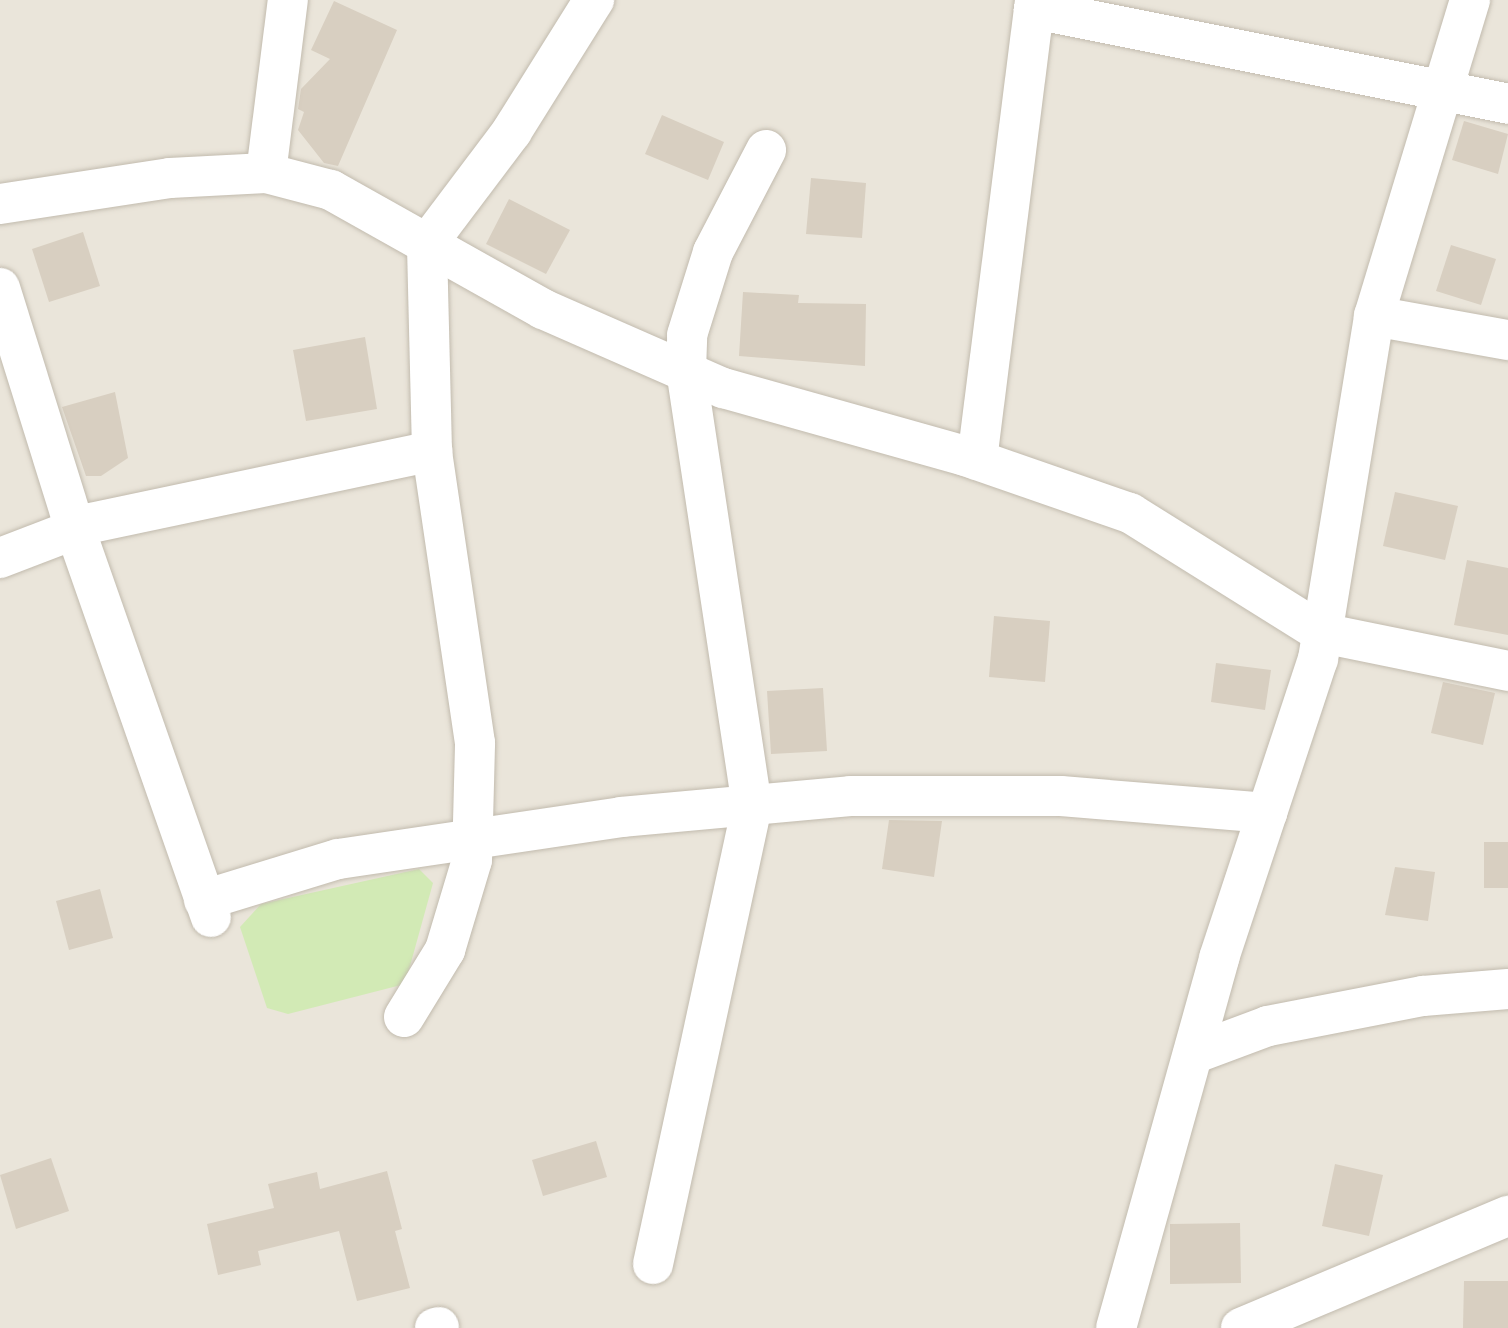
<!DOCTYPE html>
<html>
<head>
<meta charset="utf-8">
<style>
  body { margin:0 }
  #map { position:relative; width:1508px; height:1328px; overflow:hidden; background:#f6f3ec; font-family:Inter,sans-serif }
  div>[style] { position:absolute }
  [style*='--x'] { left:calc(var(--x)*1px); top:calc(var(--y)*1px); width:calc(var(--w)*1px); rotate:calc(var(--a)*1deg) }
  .residential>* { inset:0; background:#eae5da }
  .green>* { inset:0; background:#d2eab5 }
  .building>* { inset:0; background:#d8cfc1 }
  .roads { filter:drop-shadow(0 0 2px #c2bbae) drop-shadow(0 0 2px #c2bbae) }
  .minor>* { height:40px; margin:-20px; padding:0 20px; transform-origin:20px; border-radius:20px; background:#fff }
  span { translate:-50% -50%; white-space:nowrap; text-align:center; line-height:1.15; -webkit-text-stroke:8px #fff; paint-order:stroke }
</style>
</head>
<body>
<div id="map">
  <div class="residential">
    <i style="clip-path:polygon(0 0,1508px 0,1508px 1328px,0 1328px)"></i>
  </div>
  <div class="green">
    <i style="clip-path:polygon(419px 869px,433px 883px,405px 984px,288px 1014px,267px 1008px,240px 927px,261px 904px)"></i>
  </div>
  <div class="building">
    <i style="clip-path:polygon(334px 1px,397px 30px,338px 166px,324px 163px,298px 130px,304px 112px,298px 109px,301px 89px,330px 59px,311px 50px)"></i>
    <i style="clip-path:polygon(662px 115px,724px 142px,708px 180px,645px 154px)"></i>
    <i style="clip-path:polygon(1464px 121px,1508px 134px,1498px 174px,1452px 160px)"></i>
    <i style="clip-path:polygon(811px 178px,866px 183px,862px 238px,806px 234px)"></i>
    <i style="clip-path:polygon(509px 199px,570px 230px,546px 274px,486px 244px)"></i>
    <i style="clip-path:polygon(83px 232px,100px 286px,49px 302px,32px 249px)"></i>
    <i style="clip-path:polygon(1451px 245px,1496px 259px,1481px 305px,1436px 291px)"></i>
    <i style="clip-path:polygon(743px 292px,799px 295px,798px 303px,866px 304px,865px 366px,739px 356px)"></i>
    <i style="clip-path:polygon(365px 337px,377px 409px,306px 421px,293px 350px)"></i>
    <i style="clip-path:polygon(115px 392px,128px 458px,101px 476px,86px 476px,62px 407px)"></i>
    <i style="clip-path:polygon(1395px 492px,1458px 506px,1445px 560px,1383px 546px)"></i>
    <i style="clip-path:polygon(1467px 560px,1508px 568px,1508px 635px,1454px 625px)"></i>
    <i style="clip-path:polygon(994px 616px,1050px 621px,1045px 682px,989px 677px)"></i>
    <i style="clip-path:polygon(1216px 663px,1271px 670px,1265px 710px,1211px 702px)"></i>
    <i style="clip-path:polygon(1443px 682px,1495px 693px,1483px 745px,1431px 733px)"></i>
    <i style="clip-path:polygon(823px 688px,827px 751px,771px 754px,767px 691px)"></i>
    <i style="clip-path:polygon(889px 820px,942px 821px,934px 877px,882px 869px)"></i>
    <i style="clip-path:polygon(1484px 842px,1508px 842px,1508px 888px,1484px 888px)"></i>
    <i style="clip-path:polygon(1395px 867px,1435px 872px,1428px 921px,1385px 915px)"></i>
    <i style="clip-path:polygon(100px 889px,113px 938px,69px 950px,56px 901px)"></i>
    <i style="clip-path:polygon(596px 1141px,607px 1177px,543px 1196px,532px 1160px)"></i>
    <i style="clip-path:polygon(51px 1158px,69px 1211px,16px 1229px,0 1175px)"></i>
    <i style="clip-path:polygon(1335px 1164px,1383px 1175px,1369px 1236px,1322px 1226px)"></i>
    <i style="clip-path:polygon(387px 1171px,402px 1229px,395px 1231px,410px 1288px,357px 1301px,339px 1231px,258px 1251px,261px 1265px,218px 1275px,207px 1224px,274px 1208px,268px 1184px,317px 1172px,320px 1189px)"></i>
    <i style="clip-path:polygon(1240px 1223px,1241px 1283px,1170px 1284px,1170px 1224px)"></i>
    <i style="clip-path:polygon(1464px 1281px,1508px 1281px,1508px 1328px,1463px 1328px)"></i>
  </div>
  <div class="roads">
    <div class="minor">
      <i style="--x:1034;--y:9;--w:483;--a:11.3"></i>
      <i style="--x:266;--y:173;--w:174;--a:-82.8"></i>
      <i style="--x:0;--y:204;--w:172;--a:-8.7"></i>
      <i style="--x:170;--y:178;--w:96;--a:-3"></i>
      <i style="--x:266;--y:173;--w:67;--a:14.7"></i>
      <i style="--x:331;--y:190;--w:243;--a:29.3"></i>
      <i style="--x:543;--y:309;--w:197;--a:23.7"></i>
      <i style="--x:723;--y:388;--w:251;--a:15.7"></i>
      <i style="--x:965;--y:456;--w:175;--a:19.1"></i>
      <i style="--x:1130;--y:513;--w:226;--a:32"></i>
      <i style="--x:1322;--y:633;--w:190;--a:11.5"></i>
      <i style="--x:0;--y:288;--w:252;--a:72.7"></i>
      <i style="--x:75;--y:529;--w:411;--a:70.7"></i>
      <i style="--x:1374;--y:316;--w:136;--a:10.2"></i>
      <i style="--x:977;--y:460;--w:464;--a:-82.8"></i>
      <i style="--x:0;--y:558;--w:97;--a:-21"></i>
      <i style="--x:91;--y:523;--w:349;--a:-11.9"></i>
      <i style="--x:204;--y:900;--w:140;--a:-17"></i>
      <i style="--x:338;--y:859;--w:286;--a:-8.4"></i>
      <i style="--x:621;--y:817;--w:230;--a:-5.2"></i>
      <i style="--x:850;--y:796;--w:211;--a:0"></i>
      <i style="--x:1061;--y:796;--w:207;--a:4.7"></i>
      <i style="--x:404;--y:1017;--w:79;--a:-58.5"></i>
      <i style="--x:445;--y:950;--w:94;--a:-73.3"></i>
      <i style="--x:472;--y:860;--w:117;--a:-88.5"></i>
      <i style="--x:475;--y:743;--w:295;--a:-98.4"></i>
      <i style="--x:432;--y:451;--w:207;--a:-91.4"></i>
      <i style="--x:427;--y:244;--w:141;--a:-53"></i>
      <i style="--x:512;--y:131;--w:155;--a:-58"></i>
      <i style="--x:1193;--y:1054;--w:80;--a:-20.5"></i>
      <i style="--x:1268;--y:1026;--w:158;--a:-11"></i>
      <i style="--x:1423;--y:996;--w:85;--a:-4.7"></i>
      <i style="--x:653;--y:1264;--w:469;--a:-77.8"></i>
      <i style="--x:752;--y:806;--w:440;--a:-98.6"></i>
      <i style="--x:686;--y:371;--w:36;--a:-88"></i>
      <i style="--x:687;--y:335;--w:87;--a:-72.6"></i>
      <i style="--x:713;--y:252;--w:115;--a:-62.5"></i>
      <i style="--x:435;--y:1328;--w:4;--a:-14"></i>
      <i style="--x:1116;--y:1328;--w:384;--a:-74.4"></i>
      <i style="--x:1219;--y:958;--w:315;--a:-71.7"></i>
      <i style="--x:1318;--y:659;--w:348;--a:-80.7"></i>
      <i style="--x:1374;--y:316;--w:330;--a:-73.1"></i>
      <i style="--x:1241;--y:1328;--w:290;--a:-22.8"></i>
    </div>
  </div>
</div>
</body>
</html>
